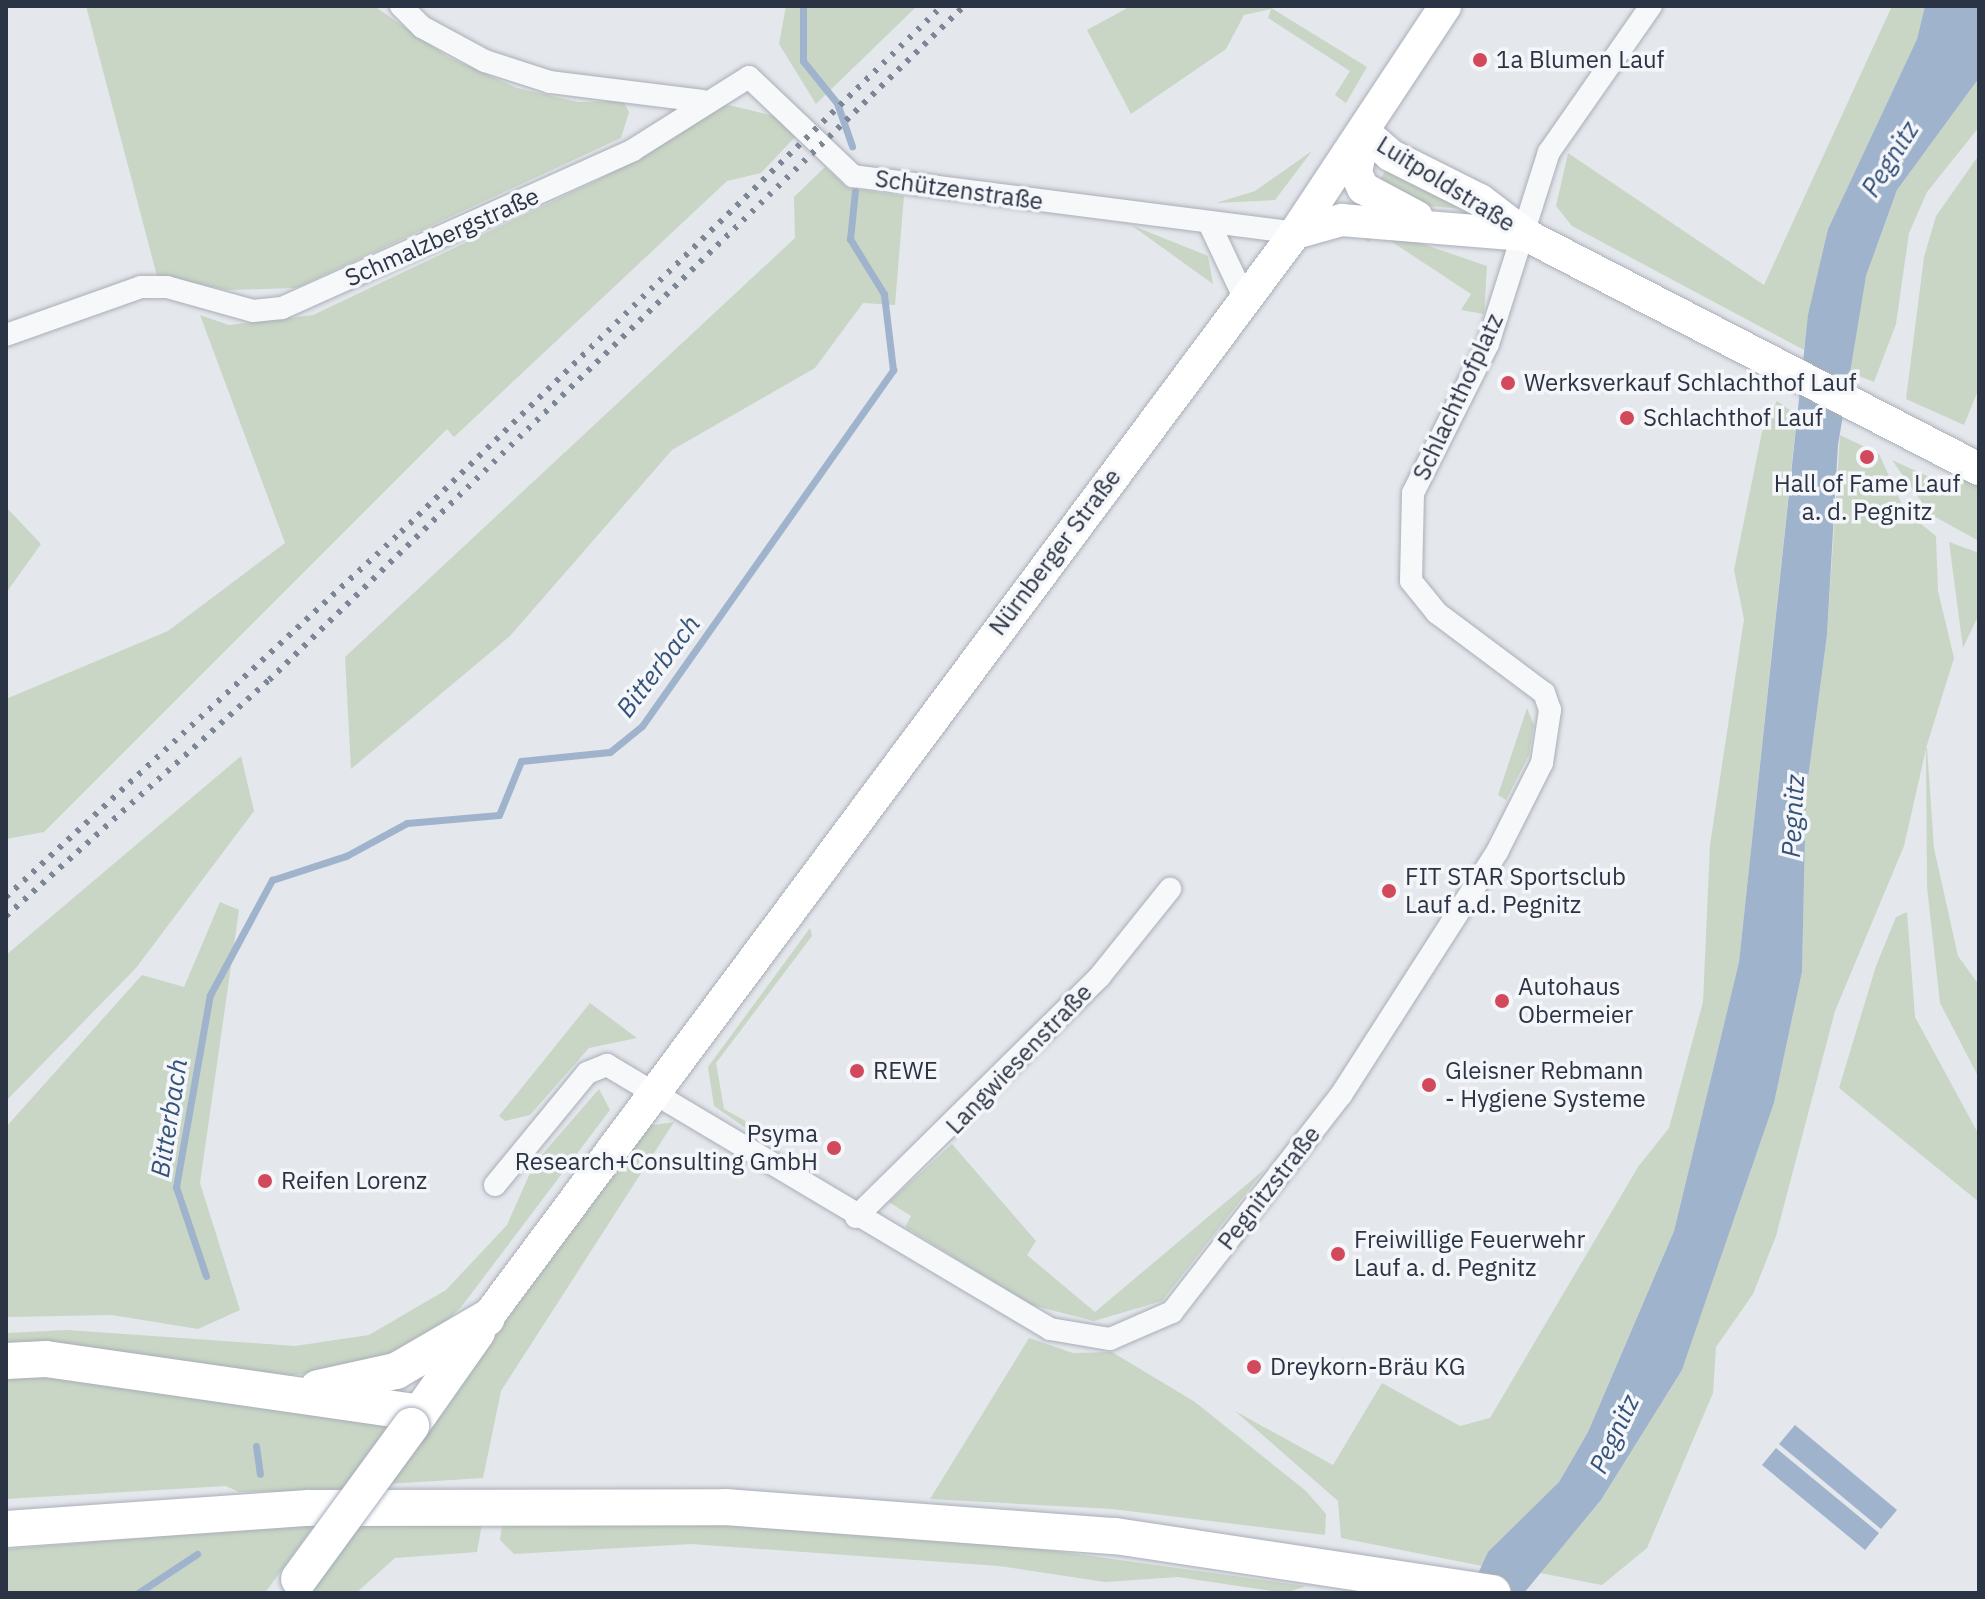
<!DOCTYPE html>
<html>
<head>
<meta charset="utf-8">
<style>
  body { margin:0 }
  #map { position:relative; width:1985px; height:1599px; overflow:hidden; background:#e4e7ec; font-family:"IBM Plex Sans",sans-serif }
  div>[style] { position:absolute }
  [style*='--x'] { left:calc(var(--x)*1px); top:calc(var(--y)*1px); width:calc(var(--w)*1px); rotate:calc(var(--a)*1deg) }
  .green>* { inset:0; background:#c9d6c5 }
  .water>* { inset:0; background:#9fb4cc }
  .stream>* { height:7px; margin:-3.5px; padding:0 3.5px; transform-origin:3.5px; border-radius:3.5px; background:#9fb4cc }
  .roads { filter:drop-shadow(0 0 2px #a9aeb7) drop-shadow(0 0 2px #a9aeb7) }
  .minor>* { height:22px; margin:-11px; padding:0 11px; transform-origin:11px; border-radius:11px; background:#f7f8fa }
  .secondary>* { height:32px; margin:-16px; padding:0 16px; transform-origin:16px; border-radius:16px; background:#fff }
  .primary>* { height:36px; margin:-18px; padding:0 18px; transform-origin:18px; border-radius:18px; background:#fff }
  .rail>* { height:6px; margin-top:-3px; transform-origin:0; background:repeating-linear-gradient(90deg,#7d8696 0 4px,transparent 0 12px) }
  .bridges { filter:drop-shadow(0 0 2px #a3abb8) drop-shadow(0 0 2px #a3abb8) }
  .primary-bridge>* { height:36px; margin:-18px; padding:0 18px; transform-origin:18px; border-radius:18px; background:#fff }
  .dots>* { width:22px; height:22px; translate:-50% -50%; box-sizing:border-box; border:4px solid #f4f6f9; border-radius:50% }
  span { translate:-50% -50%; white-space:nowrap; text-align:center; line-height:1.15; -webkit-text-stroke:7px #f4f6f9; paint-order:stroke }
  .poi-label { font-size:24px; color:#2b3445 }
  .left { translate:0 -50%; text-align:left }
  .right { translate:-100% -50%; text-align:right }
  .street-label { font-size:24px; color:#2b3445 }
  .water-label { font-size:26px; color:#34527a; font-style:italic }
  .frame { position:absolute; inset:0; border:8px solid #2b3445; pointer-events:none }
</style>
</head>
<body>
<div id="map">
  <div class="green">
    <i style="clip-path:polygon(86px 6px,374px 6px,448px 57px,517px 88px,578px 102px,623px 101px,629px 112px,621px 138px,296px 288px,228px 290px,157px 276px)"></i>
    <i style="clip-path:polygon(786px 6px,917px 6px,816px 104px,779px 44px)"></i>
    <i style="clip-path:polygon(1131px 6px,1268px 6px,1367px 67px,1346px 103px,1335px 95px,1350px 71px,1268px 18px,1271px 9px,1244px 15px,1226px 49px,1131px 114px,1087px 30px)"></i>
    <i style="clip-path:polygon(1892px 6px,1925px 6px,1917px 39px,1828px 229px,1804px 350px,1572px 226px,1556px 206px,1568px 153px,1764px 285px)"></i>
    <i style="clip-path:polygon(1979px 78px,1979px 127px,1927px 192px,1909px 233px,1896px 324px,1874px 382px,1847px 371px,1866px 276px,1897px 190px)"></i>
    <i style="clip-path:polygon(724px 104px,774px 116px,795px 137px,761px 173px,727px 181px,454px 437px,447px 429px,44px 832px,6px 839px,6px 699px,168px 631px,285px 543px,200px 315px,229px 325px,313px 315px,602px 178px)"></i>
    <i style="clip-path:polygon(1312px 151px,1275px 200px,1216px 203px,1255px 191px)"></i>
    <i style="clip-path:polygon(1979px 155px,1979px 388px,1964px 425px,1906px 399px,1924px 257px,1936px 216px)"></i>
    <i style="clip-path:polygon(825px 167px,848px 188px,904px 196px,895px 305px,863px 303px,815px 368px,672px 450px,510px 636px,351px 769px,345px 657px,795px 238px,794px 197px)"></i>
    <i style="clip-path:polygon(1387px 168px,1464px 209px,1405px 204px,1375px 188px)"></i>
    <i style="clip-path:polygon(1131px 225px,1208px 256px,1213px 284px)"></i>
    <i style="clip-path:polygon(1379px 229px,1487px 266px,1484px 314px,1461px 310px,1471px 294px,1377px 232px,1369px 242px,1351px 230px)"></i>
    <i style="clip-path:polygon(1777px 401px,1797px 415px,1739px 962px,1674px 1231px,1588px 1432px,1559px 1482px,1482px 1566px,1341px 1538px,1338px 1501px,1235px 1411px,1333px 1465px,1382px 1383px,1460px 1426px,1490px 1418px,1638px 1167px,1669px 1128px,1703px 1002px,1710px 845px,1744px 619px,1734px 570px,1762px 432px)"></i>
    <i style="clip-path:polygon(1840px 435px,1879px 454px,1905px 511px,1936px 536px,1938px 591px,1954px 658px,1926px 748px,1927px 748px,1934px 848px,1958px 956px,1979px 985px,1979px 1078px,1940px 1003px,1927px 887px,1926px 749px,1904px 846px,1835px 1011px,1776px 1236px,1753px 1294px,1716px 1347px,1713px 1393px,1647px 1548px,1602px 1585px,1540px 1573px,1601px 1500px,1682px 1370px,1774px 1103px,1802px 972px,1806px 794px,1827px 635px)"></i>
    <i style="clip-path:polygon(1892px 460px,1927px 476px,1979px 480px,1979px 541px,1930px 514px)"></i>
    <i style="clip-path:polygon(6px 507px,41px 544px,6px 593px)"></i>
    <i style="clip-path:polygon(1949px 542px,1979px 553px,1979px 614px,1963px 648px)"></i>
    <i style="clip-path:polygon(1527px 708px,1534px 725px,1529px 755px,1506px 800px,1498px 795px)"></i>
    <i style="clip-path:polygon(241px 756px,254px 811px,136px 968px,6px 1101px,6px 955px)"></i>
    <i style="clip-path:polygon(220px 902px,239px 910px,200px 1183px,240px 1310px,198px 1329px,112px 1315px,6px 1317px,6px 1127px,142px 975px,184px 987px)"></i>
    <i style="clip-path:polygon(1907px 912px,1915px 1017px,1979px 1135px,1979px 1202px,1839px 1088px,1876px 966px,1896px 917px)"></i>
    <i style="clip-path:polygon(810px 928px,812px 936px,716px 1063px,724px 1109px,765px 1132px,763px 1140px,714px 1106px,708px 1067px)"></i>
    <i style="clip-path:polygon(590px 1003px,637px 1038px,589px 1048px,530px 1115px,505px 1121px,499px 1116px)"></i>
    <i style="clip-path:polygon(599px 1089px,610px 1110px,462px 1306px,425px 1342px,338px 1370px,286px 1376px,73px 1345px,6px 1344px,6px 1333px,67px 1330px,295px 1346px,369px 1335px,446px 1290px,507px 1225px,534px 1164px)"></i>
    <i style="clip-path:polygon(674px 1122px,501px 1391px,483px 1478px,388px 1484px,647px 1126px)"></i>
    <i style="clip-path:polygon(952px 1144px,1036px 1241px,1027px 1255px,1095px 1312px,1265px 1169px,1162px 1301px,1094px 1321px,1031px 1305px,905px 1227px,911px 1216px,889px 1202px)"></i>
    <i style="clip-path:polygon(1029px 1338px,1073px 1353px,1112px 1352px,1195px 1402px,1306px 1491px,1326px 1514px,1325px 1535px,1112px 1509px,930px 1499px)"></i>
    <i style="clip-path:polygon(50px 1373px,393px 1418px,341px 1491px,239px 1492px,226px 1486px,6px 1499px,6px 1380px)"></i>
    <i style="clip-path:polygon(315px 1524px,265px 1593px,6px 1593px,6px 1549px)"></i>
    <i style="clip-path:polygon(482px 1524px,477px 1552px,395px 1558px,356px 1593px,307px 1593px,359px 1525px)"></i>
    <i style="clip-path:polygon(502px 1524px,741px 1524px,963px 1538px,1306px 1586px,1286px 1593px,1178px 1577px,1105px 1582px,999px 1566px,691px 1544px,514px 1554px,500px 1540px)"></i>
  </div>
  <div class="water">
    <i style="clip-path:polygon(1925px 6px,1979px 6px,1979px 78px,1897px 190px,1866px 276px,1838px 445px,1827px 635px,1806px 794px,1802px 972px,1774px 1103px,1682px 1370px,1601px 1500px,1524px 1593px,1469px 1593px,1488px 1552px,1559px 1482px,1588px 1432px,1674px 1231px,1739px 962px,1808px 315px,1828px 229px,1917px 39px)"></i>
    <i style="clip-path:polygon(1795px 1425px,1897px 1510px,1881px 1529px,1779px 1444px)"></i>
    <i style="clip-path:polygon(1776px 1448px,1879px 1533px,1865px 1550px,1762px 1465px)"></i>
  </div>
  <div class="stream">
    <i style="--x:803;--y:6;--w:55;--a:90"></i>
    <i style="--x:803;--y:61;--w:54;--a:51"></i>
    <i style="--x:837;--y:103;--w:46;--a:70.8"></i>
    <i style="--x:206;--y:1276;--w:94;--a:-108.6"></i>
    <i style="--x:176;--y:1187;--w:195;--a:-80"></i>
    <i style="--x:210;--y:995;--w:131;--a:-61.7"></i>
    <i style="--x:272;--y:880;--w:78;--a:-18"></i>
    <i style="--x:346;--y:856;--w:69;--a:-28.4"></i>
    <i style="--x:407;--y:823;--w:92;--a:-5"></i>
    <i style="--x:499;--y:815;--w:58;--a:-67.8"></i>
    <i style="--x:521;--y:761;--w:89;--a:-5.8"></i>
    <i style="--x:610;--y:752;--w:41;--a:-39.1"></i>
    <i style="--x:642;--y:726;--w:436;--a:-54.8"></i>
    <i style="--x:893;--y:370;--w:77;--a:-96.8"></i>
    <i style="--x:884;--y:294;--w:65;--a:-121.7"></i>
    <i style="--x:850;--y:239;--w:48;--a:-84.1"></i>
    <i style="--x:256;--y:1446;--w:28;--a:82"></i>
    <i style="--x:138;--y:1593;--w:71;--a:-33.5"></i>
  </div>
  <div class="roads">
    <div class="minor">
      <i style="--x:401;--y:6;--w:30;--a:45"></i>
      <i style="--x:422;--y:27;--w:72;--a:28.4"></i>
      <i style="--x:485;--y:61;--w:68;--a:17.9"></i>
      <i style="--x:550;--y:82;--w:153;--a:7.1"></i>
      <i style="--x:1209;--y:223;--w:82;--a:64.7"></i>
      <i style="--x:6;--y:335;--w:143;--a:-19.6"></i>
      <i style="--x:141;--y:287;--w:26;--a:0"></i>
      <i style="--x:167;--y:287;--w:89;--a:15.6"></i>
      <i style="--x:253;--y:311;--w:29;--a:-6"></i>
      <i style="--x:282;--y:308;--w:385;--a:-24.2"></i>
      <i style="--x:633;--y:150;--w:137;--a:-32.2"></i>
      <i style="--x:749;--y:77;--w:144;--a:43.6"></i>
      <i style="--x:853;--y:176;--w:446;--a:7.3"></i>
      <i style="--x:495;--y:1185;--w:145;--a:-50.6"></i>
      <i style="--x:587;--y:1073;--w:22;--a:-22"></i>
      <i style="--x:607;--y:1065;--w:516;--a:30.79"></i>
      <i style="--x:1050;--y:1329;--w:61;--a:9.5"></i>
      <i style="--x:1110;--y:1339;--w:68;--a:-23.5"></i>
      <i style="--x:1172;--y:1312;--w:275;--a:-52.1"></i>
      <i style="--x:1341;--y:1095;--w:289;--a:-57.3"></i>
      <i style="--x:1497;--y:852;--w:100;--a:-63.2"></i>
      <i style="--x:1542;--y:763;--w:54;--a:-81.4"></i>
      <i style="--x:1550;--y:710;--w:18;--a:-109"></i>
      <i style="--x:1544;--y:693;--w:134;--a:-143.2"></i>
      <i style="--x:1437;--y:613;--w:41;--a:-129.1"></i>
      <i style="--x:1411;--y:581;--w:88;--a:-88.7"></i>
      <i style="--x:1413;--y:493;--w:167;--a:-63.3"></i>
      <i style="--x:1488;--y:344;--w:201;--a:-72.4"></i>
      <i style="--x:1549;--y:152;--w:178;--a:-55.1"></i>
      <i style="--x:856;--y:1217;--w:343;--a:-44.6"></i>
      <i style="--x:1100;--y:976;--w:112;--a:-51.2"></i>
    </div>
    <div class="secondary">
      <i style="--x:1364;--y:132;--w:35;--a:41"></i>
      <i style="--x:1390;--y:155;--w:101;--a:26.6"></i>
      <i style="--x:1480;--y:200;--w:58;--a:37.3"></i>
      <i style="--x:1526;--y:235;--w:510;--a:27.32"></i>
      <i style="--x:1363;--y:139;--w:35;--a:102"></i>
      <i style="--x:1356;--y:173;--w:17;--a:65"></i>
      <i style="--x:1363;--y:188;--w:61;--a:28.2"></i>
      <i style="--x:1295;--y:233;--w:49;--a:-15.5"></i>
      <i style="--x:1342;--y:220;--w:185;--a:4.7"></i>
      <i style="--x:487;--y:1318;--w:1353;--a:-53.32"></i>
      <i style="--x:1295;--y:233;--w:272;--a:-56.5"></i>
    </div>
    <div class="primary">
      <i style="--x:6;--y:1361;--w:40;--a:-2.9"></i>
      <i style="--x:46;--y:1359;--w:378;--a:8.2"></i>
      <i style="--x:318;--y:1388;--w:80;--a:-12.3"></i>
      <i style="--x:396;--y:1371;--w:105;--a:-30.2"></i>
      <i style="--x:411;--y:1426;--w:115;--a:-54.9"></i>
      <i style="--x:6;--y:1529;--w:303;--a:-4"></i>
      <i style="--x:308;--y:1508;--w:417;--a:-0.1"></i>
      <i style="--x:725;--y:1507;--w:391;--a:4.3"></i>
      <i style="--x:1115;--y:1536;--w:382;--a:8.6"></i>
    </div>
  </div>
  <div class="rail">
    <i style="--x:6;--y:897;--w:538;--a:-42.74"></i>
    <i style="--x:401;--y:532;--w:755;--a:-44.19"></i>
    <i style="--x:6;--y:916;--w:353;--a:-41.9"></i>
    <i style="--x:269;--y:680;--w:968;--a:-44.12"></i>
  </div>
  <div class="bridges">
    <div class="primary-bridge">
      <i style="--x:299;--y:1579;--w:190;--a:-53.8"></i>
    </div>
  </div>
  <div class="dots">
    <i style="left:1480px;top:60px;background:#d1495b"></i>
    <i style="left:1508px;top:383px;background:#d1495b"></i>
    <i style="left:1627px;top:418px;background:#d1495b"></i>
    <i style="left:1867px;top:457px;background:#d1495b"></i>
    <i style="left:1389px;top:891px;background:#d1495b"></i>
    <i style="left:1502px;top:1001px;background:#d1495b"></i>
    <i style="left:857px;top:1071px;background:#d1495b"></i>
    <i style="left:1429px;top:1085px;background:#d1495b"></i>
    <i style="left:834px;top:1148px;background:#d1495b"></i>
    <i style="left:265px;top:1181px;background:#d1495b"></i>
    <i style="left:1338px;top:1254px;background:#d1495b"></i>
    <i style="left:1254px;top:1367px;background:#d1495b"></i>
  </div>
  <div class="poi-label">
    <span class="left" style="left:1496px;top:60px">1a Blumen Lauf</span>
    <span class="left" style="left:1524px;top:383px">Werksverkauf Schlachthof Lauf</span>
    <span class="left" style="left:1643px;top:418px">Schlachthof Lauf</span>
    <span style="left:1867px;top:498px">Hall of Fame Lauf<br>a. d. Pegnitz</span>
    <span class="left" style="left:1405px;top:891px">FIT STAR Sportsclub<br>Lauf a.d. Pegnitz</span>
    <span class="left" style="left:1518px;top:1001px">Autohaus<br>Obermeier</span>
    <span class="left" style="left:873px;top:1071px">REWE</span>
    <span class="left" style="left:1445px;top:1085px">Gleisner Rebmann<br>- Hygiene Systeme</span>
    <span class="right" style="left:818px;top:1148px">Psyma<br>Research+Consulting GmbH</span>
    <span class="left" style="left:281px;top:1181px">Reifen Lorenz</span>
    <span class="left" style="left:1354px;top:1254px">Freiwillige Feuerwehr<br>Lauf a. d. Pegnitz</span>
    <span class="left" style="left:1270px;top:1367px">Dreykorn-Bräu KG</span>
  </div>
  <div class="street-label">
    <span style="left:1446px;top:184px;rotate:32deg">Luitpoldstraße</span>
    <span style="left:959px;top:190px;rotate:8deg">Schützenstraße</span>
    <span style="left:442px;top:237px;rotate:-24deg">Schmalzbergstraße</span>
    <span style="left:1458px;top:397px;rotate:-65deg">Schlachthofplatz</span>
    <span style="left:1055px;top:552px;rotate:-53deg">Nürnberger Straße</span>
    <span style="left:1019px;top:1059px;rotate:-46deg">Langwiesenstraße</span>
    <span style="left:1269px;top:1188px;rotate:-52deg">Pegnitzstraße</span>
  </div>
  <div class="water-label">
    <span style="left:1890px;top:159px;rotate:-58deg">Pegnitz</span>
    <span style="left:658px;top:666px;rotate:-53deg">Bitterbach</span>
    <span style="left:1793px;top:816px;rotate:-87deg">Pegnitz</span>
    <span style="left:169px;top:1118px;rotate:-81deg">Bitterbach</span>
    <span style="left:1614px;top:1434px;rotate:-65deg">Pegnitz</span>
  </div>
  <div class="frame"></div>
</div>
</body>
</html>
